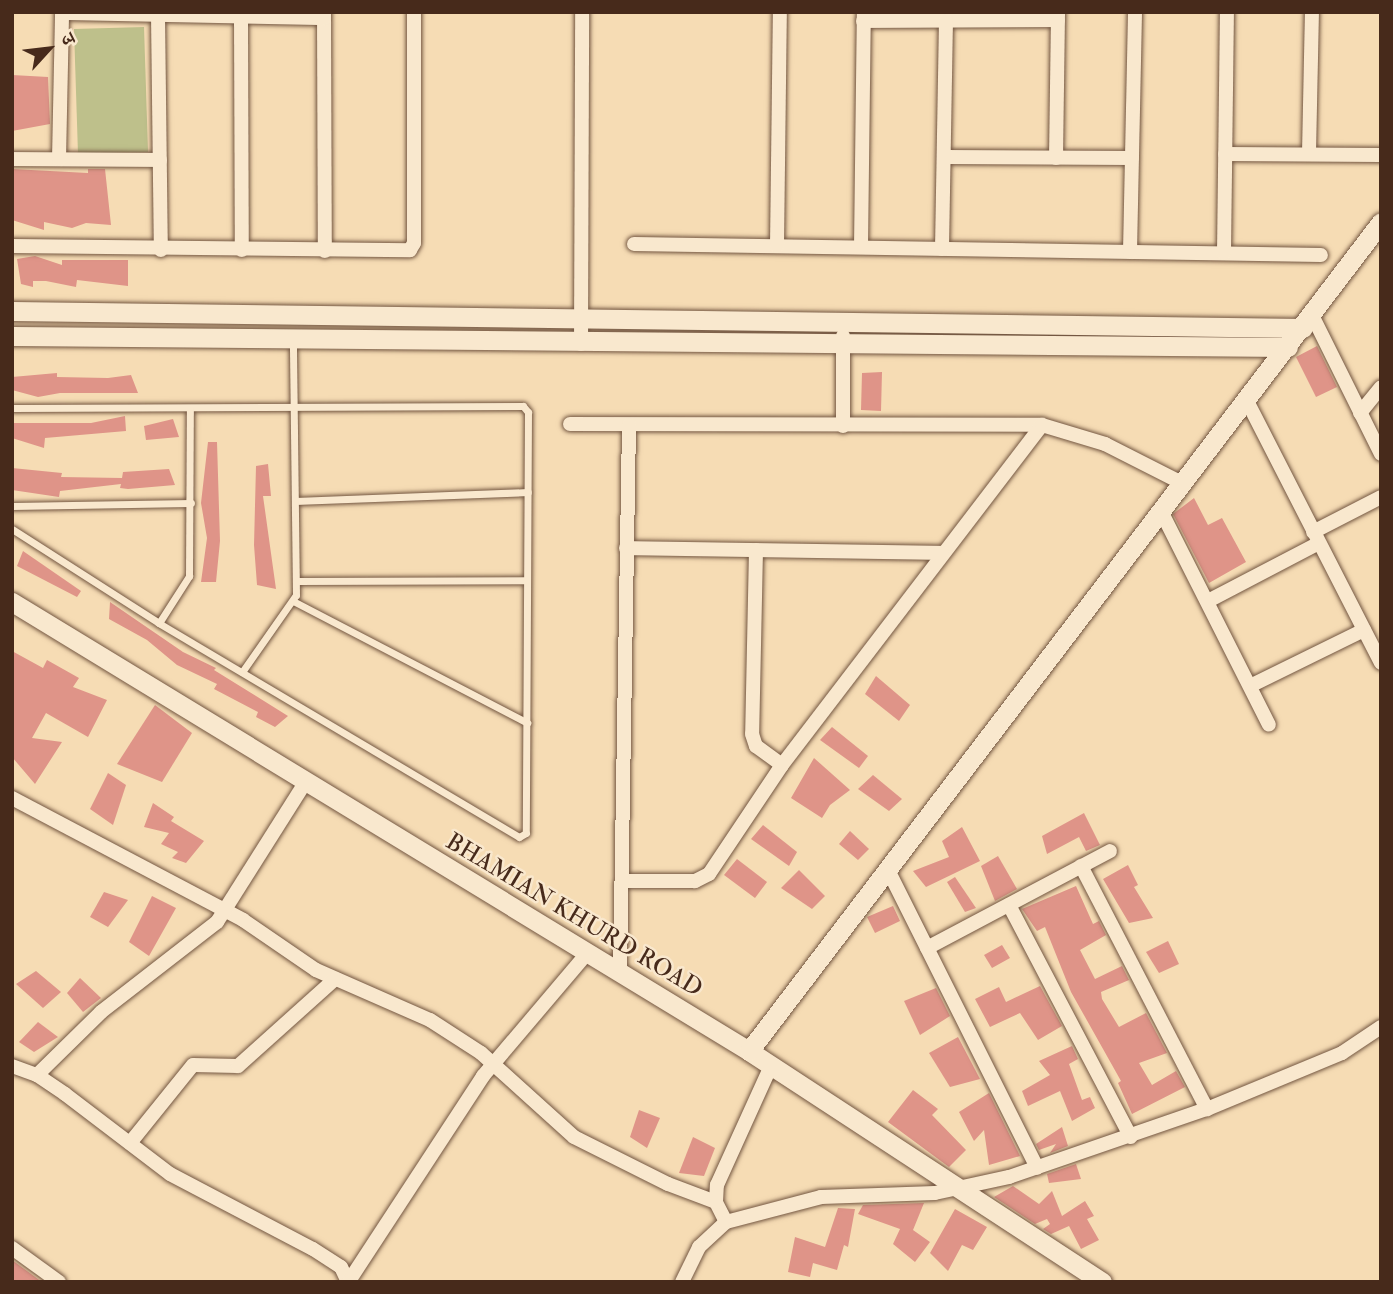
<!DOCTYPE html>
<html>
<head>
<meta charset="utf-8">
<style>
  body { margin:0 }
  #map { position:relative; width:1393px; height:1294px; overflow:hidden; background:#f6dcb4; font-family:"IM FELL Double Pica","Noto Serif Devanagari",serif }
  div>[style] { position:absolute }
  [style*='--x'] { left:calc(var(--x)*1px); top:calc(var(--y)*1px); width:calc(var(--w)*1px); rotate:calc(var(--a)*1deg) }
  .green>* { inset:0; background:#bec08b }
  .building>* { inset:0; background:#df9488 }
  .roads { filter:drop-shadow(0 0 2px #735641) drop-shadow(0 0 2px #735641) }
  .service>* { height:7px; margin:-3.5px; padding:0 3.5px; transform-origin:3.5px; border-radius:3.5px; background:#f9e8ce }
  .minor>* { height:14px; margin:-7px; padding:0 7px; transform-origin:7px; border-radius:7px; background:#f9e8ce }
  .tertiary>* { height:19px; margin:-9.5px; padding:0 9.5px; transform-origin:9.5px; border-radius:9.5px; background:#f9e8ce }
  span { translate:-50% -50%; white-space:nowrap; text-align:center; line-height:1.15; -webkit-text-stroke:5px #f9e8ce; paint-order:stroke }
  .street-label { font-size:24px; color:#472a1b }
  .frame { position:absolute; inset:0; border:14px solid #472a1b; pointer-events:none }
  .north { position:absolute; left:14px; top:14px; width:70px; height:70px; -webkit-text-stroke:5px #f9e8ce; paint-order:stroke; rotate:63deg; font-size:19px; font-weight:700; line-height:28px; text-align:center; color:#472a1b }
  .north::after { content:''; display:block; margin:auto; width:24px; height:32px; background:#472a1b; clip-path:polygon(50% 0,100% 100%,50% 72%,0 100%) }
</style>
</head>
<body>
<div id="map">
  <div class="green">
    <i style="clip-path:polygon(144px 27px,148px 152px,78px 154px,74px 29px)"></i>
  </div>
  <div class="building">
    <i style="clip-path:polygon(12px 75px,48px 77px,50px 124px,12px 131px)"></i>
    <i style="clip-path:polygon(12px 169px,88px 173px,88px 169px,105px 169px,111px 225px,86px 223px,72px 228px,44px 222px,44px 230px,12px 220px)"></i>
    <i style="clip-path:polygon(35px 256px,62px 265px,62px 260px,128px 260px,128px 286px,77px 280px,76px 287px,46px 281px,33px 281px,33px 287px,21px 284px,17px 259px)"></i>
    <i style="clip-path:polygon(1317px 346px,1337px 387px,1316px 397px,1296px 357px)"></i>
    <i style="clip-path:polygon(882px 372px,881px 411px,861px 410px,862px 373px)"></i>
    <i style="clip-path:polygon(57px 373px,57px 377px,108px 378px,131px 375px,138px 393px,60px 393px,38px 397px,12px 390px,12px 377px)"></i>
    <i style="clip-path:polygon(125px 416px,126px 431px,45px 438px,44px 448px,12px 438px,12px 423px,91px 423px)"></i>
    <i style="clip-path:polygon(173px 419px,179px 437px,146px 440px,144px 426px)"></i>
    <i style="clip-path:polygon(208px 442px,217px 442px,220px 541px,216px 582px,201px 582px,207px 538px,201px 503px)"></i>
    <i style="clip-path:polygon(268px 464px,271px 496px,263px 496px,276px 589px,257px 585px,254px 545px,256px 466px)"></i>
    <i style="clip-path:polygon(12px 468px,62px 473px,61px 477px,122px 478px,123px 472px,169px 469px,175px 485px,128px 489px,120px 488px,121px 484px,60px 491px,59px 497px,12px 490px)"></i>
    <i style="clip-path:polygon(1194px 498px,1208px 525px,1222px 518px,1246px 562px,1209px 583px,1173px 514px)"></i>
    <i style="clip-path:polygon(23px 551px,81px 591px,77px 597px,17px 566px)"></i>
    <i style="clip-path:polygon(110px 602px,183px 652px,216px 668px,214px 670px,288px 716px,275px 727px,256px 717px,258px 712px,214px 689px,217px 684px,177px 665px,147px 640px,109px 619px)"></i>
    <i style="clip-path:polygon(12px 651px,43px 668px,47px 660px,79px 678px,73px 687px,107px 700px,88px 737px,46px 713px,32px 738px,62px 742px,35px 784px,12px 757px)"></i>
    <i style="clip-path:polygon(876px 676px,910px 705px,899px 721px,865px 694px)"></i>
    <i style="clip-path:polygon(155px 705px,192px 733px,162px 782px,117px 764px)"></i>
    <i style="clip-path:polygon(832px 727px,868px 756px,859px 768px,820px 740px)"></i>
    <i style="clip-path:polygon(814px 758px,850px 790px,830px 805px,822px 818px,791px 798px)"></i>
    <i style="clip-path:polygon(108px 773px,126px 785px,113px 825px,90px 809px)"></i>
    <i style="clip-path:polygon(873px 775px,902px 799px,889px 811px,858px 789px)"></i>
    <i style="clip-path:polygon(153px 803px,174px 817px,171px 821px,204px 841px,186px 863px,172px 858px,178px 852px,161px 844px,169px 833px,144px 827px)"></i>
    <i style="clip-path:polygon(1084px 813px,1100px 845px,1086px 851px,1079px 837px,1047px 854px,1042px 836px)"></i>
    <i style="clip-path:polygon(763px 825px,797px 852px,789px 866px,751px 839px)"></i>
    <i style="clip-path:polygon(962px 827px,980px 861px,926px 887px,913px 871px,949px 857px,942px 841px)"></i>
    <i style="clip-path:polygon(850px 831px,869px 849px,858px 860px,839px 844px)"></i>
    <i style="clip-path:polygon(998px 856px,1017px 889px,995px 901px,981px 866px)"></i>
    <i style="clip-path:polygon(737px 859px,767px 882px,755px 898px,724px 875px)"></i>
    <i style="clip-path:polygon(1128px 865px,1138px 885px,1134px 887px,1153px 918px,1129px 923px,1103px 879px)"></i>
    <i style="clip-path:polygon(799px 870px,825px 896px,812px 909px,781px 888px)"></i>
    <i style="clip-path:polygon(955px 877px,976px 908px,965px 912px,947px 882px)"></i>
    <i style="clip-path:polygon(1076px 886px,1093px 924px,1099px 921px,1106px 935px,1080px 950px,1095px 979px,1122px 966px,1129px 980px,1101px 992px,1102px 999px,1119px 1027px,1146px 1013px,1167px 1053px,1139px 1063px,1152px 1085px,1176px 1071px,1185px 1087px,1132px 1114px,1118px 1083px,1121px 1081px,1071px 992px,1045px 927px,1037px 931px,1022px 909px)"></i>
    <i style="clip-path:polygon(104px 892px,128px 900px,108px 927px,90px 917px)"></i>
    <i style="clip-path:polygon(152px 896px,176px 908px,149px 956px,129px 942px)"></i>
    <i style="clip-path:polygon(893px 906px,900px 921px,875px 933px,867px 917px)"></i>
    <i style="clip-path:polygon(1168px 941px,1179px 964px,1159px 973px,1146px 952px)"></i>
    <i style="clip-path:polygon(1002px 945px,1010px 958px,992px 968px,984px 955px)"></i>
    <i style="clip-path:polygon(36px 971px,61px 992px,43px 1008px,16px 984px)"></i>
    <i style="clip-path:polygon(80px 978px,101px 998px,83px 1012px,67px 993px)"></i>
    <i style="clip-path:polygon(1040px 986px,1062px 1026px,1038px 1040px,1020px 1013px,990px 1027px,975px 999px,999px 987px,1006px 1002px)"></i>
    <i style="clip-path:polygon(936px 988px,950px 1016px,920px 1035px,904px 1001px)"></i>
    <i style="clip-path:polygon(38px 1022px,58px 1037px,34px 1052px,19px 1042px)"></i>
    <i style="clip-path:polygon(958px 1037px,980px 1079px,950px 1087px,929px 1053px)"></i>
    <i style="clip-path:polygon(1072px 1046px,1078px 1059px,1069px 1064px,1082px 1100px,1090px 1097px,1095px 1108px,1072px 1121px,1060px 1091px,1028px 1106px,1022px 1091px,1050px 1075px,1039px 1061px)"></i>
    <i style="clip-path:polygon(913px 1090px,938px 1109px,932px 1115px,966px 1150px,949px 1167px,888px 1122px)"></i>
    <i style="clip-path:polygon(989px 1093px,1020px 1156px,989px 1165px,984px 1130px,974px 1141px,959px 1112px)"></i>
    <i style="clip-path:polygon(639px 1110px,660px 1118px,647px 1148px,630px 1137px)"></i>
    <i style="clip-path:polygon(1062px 1127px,1068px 1146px,1050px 1153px,1056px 1144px,1039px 1150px,1036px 1144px)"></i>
    <i style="clip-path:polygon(693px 1137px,715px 1148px,704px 1176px,679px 1173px)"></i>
    <i style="clip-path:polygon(1076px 1164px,1081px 1179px,1049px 1183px,1047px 1174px)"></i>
    <i style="clip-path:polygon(1013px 1186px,1039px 1204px,1052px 1191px,1062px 1216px,1085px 1201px,1094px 1216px,1087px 1219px,1099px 1240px,1081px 1249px,1069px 1226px,1051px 1234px,1043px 1229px,1050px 1224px,1047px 1219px,1035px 1224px,994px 1197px)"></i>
    <i style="clip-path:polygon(924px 1203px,913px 1230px,930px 1242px,915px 1262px,893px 1244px,900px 1229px,858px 1214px,863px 1205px)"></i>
    <i style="clip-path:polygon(838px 1208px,855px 1209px,848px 1247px,844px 1245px,837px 1270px,813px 1263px,810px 1277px,788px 1272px,795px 1237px,825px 1247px)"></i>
    <i style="clip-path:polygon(955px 1209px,987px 1227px,973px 1250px,962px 1245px,948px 1271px,930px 1253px)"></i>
    <i style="clip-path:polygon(12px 1260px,42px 1282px,12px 1282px)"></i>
  </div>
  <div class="roads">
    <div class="service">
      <i style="--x:12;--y:408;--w:511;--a:-0.22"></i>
      <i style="--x:523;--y:406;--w:8;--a:50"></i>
      <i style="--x:528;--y:412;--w:421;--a:90.3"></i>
      <i style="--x:526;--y:833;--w:8;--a:150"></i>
      <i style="--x:519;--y:837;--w:419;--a:-149.3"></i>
      <i style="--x:159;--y:623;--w:174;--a:-147.4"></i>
      <i style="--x:295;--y:501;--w:233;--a:-2.2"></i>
      <i style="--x:12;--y:506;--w:179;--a:-1"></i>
      <i style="--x:296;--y:581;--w:231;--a:-0.2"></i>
      <i style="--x:295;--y:602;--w:262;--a:27.5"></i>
      <i style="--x:159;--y:623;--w:56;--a:-57.4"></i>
      <i style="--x:189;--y:576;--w:166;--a:-89.7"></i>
      <i style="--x:242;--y:672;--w:94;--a:-55"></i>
      <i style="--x:296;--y:595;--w:255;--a:-90.7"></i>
    </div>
    <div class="minor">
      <i style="--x:324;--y:12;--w:239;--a:89.8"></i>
      <i style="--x:62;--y:13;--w:262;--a:1.1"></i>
      <i style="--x:158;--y:15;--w:235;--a:89.3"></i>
      <i style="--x:241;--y:17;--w:233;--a:89.8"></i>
      <i style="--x:863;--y:21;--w:195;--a:-0.3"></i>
      <i style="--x:1309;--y:153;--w:141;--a:-88.8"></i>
      <i style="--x:1225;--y:154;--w:156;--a:0.4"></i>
      <i style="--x:945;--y:157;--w:187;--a:0.3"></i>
      <i style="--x:1056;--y:158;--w:146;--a:-89.2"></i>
      <i style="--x:12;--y:159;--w:148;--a:0.4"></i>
      <i style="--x:59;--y:159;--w:147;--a:-88.8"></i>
      <i style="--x:634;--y:244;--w:687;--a:0.92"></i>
      <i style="--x:12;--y:246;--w:398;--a:0.6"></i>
      <i style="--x:410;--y:250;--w:8;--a:-60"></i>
      <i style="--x:414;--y:243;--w:231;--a:-90"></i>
      <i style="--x:777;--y:246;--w:234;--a:-89.3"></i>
      <i style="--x:861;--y:247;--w:235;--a:-89.3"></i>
      <i style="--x:942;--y:249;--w:228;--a:-89"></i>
      <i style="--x:1130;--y:252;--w:240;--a:-88.8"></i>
      <i style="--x:1224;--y:253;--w:241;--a:-89.3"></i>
      <i style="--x:1312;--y:315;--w:155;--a:63.6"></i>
      <i style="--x:843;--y:336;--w:90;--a:90"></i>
      <i style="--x:581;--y:344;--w:332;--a:-89.8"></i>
      <i style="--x:1247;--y:401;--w:294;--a:62.9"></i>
      <i style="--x:1360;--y:413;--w:33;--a:-51"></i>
      <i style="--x:570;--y:424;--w:472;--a:0.1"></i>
      <i style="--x:1042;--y:425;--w:428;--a:127.4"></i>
      <i style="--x:782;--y:765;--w:131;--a:123.8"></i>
      <i style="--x:709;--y:874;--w:16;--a:153"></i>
      <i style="--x:695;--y:881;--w:73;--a:180"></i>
      <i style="--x:1042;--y:425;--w:66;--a:16.8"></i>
      <i style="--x:1105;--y:444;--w:89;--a:26.9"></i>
      <i style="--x:1162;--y:513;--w:237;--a:63.2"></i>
      <i style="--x:1313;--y:532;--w:76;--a:-27.2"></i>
      <i style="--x:626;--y:548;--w:316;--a:0.9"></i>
      <i style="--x:756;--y:550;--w:184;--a:91.2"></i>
      <i style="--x:752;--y:734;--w:13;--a:72"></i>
      <i style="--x:756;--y:746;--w:32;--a:36"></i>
      <i style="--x:1208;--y:601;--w:125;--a:-27.6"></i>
      <i style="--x:1250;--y:686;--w:127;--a:-26.2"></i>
      <i style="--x:12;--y:798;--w:261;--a:27.8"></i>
      <i style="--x:243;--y:920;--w:88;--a:34.4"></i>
      <i style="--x:316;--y:970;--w:124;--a:23.7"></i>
      <i style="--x:430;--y:1020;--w:61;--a:32.9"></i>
      <i style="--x:481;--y:1053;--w:125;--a:42.1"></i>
      <i style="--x:574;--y:1137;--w:105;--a:26.6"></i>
      <i style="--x:668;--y:1184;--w:51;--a:20.6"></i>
      <i style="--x:1081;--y:866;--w:274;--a:62.6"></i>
      <i style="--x:888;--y:870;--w:333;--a:63.4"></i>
      <i style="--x:1009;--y:905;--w:262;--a:62.3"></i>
      <i style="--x:927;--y:948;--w:207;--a:-27.9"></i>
      <i style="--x:620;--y:973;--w:548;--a:-89.06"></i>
      <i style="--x:12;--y:1066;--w:27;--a:20"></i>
      <i style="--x:37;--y:1075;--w:34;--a:34"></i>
      <i style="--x:65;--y:1094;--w:132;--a:37.3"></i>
      <i style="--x:170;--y:1174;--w:161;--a:27.7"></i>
      <i style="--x:313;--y:1249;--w:33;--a:33"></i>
      <i style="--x:341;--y:1267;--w:17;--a:65"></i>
      <i style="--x:37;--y:1075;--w:90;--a:-44.5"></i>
      <i style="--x:101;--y:1012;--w:147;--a:-37.8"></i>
      <i style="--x:217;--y:922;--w:167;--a:-57.7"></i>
      <i style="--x:130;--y:1143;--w:100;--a:-51.1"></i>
      <i style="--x:193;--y:1065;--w:45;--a:1.3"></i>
      <i style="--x:238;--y:1066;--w:130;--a:-41.9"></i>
      <i style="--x:726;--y:1222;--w:22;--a:-117"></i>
      <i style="--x:716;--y:1202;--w:17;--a:-87"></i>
      <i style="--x:717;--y:1185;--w:131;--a:-65.6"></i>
      <i style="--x:12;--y:1248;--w:58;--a:35.9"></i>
      <i style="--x:349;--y:1281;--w:245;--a:-56.8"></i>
      <i style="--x:483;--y:1076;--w:162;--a:-49.7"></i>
      <i style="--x:682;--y:1282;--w:39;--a:-64"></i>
      <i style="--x:699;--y:1247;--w:37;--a:-43"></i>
      <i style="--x:726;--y:1222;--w:98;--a:-14.7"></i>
      <i style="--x:821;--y:1197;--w:114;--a:-2"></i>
      <i style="--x:935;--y:1193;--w:76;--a:-12.2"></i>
      <i style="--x:1009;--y:1177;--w:209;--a:-19"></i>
      <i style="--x:1207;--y:1109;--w:146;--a:-22.5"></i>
      <i style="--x:1342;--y:1053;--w:47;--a:-33.7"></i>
    </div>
    <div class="tertiary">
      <i style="--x:12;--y:311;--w:1291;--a:0.75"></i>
      <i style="--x:12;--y:336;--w:1276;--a:0.49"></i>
      <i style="--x:12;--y:602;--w:863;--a:31.35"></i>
      <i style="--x:749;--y:1051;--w:422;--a:33.2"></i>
      <i style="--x:749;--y:1051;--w:1042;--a:-52.68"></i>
    </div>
  </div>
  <div class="street-label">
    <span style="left:574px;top:915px;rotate:31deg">BHAMIAN KHURD ROAD</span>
  </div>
  <div class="frame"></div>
  <div class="north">उ</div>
</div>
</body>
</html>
